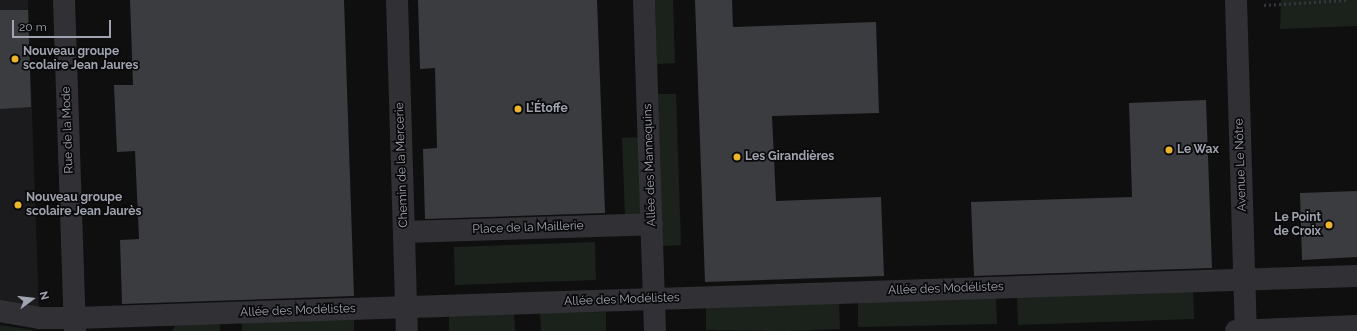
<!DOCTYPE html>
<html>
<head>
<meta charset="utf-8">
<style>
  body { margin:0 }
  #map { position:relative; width:1357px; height:331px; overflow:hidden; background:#0f0f10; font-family:Raleway,sans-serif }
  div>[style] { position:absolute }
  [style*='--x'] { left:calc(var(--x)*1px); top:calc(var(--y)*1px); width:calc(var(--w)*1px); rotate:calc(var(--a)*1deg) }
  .built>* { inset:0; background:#1b1b1d }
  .green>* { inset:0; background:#1b221c }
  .building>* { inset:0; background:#3b3c40 }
  .path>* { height:2.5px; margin-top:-1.25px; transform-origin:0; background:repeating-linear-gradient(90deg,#36373c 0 2px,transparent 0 5px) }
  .minor>* { height:22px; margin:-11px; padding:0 11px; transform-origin:11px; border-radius:11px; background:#303035 }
  .dots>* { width:11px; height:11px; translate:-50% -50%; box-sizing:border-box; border:2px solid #0a0a0b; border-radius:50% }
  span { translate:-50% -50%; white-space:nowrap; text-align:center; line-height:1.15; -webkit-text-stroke:3.5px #0a0a0b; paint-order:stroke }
  .poi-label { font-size:12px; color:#a0a4b1; font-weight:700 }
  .left { translate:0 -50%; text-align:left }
  .right { translate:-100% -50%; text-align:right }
  .street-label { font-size:12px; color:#a0a4b1 }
  .north { position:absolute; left:12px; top:279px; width:40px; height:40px; -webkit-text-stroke:3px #0a0a0b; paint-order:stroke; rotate:75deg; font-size:11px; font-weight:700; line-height:16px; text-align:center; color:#a0a4b1 }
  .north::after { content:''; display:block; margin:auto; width:14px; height:18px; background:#a0a4b1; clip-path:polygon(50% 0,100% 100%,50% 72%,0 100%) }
  .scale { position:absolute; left:12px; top:20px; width:99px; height:18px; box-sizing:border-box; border:2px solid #a0a4b1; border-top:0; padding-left:5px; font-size:12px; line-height:14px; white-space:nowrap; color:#a0a4b1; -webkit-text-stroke:3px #0a0a0b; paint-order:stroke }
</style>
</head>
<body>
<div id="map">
  <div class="built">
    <i style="clip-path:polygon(0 0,28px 0,39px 308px,0 303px)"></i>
  </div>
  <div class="green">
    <i style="clip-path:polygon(655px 0,673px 0,675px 63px,657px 64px)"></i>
    <i style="clip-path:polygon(1281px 0,1357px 0,1357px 26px,1280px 29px)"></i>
    <i style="clip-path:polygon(658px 94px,676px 94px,681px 245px,663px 246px)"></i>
    <i style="clip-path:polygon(639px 137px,643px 216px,625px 217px,622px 138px)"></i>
    <i style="clip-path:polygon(595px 242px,596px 280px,455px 285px,454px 247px)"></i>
    <i style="clip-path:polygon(1193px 288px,1194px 319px,1018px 325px,1017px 293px)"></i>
    <i style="clip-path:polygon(996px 298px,997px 324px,858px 327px,858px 301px)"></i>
    <i style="clip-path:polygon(839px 300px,840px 329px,790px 331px,706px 330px,706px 306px)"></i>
    <i style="clip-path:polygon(606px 312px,606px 331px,541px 331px,540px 313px)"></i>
    <i style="clip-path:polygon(449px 314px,514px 314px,515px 331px,449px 331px)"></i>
    <i style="clip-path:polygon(354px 317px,354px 331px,242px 331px,242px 320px)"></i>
    <i style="clip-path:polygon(176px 324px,220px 324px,220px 331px,172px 331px)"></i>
    <i style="clip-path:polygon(0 325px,33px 330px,32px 331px,0 331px)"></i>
  </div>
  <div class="building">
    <i style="clip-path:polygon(130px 0,344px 0,354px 296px,122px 304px,120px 240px,139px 239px,135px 151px,117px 152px,114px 85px,133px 85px)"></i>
    <i style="clip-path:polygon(418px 0,597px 0,605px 213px,425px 219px,423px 149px,437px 148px,435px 68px,420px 69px)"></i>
    <i style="clip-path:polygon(695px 0,732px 0,733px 27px,876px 22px,879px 113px,772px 116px,776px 201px,881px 197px,884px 276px,705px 282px)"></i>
    <i style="clip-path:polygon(0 10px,28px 10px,31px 107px,0 109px)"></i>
    <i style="clip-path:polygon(1206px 100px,1212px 268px,974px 276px,971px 202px,1132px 197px,1129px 103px)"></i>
    <i style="clip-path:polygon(1357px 191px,1357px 257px,1302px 260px,1300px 193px)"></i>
  </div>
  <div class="path">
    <i style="--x:1264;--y:5;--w:82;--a:-3.5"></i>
  </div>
  <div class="minor">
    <i style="--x:64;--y:0;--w:331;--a:88.1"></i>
    <i style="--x:397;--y:0;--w:331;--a:88.3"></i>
    <i style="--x:644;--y:0;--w:331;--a:88.1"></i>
    <i style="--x:1236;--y:0;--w:331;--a:88.3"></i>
    <i style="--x:404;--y:232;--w:248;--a:-1.8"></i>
    <i style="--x:0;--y:311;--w:40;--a:10"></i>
    <i style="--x:39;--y:318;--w:36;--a:0"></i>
    <i style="--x:75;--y:318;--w:1283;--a:-1.88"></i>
    <i style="--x:1236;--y:331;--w:121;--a:-2.4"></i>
  </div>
  <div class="dots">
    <i style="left:15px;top:59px;background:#eab52d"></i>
    <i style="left:518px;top:109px;background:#eab52d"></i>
    <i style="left:1169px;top:150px;background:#eab52d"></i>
    <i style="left:737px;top:157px;background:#eab52d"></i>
    <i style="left:18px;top:205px;background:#eab52d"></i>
    <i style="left:1329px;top:225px;background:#eab52d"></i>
  </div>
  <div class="poi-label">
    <span class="left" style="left:23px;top:59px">Nouveau groupe<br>scolaire Jean Jaures</span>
    <span class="left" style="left:526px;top:109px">L’Étoffe</span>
    <span class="left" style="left:1177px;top:150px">Le Wax</span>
    <span class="left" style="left:745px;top:157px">Les Girandières</span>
    <span class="left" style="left:26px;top:205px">Nouveau groupe<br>scolaire Jean Jaurès</span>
    <span class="right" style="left:1321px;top:225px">Le Point<br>de Croix</span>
  </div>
  <div class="street-label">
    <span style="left:68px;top:130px;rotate:-92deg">Rue de la Mode</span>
    <span style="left:402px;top:165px;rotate:-92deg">Chemin de la Mercerie</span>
    <span style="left:650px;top:165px;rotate:-92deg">Allée des Mannequins</span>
    <span style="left:1241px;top:165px;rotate:-92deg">Avenue Le Nôtre</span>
    <span style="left:528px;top:228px;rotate:-2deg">Place de la Maillerie</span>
    <span style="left:946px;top:289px;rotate:-2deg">Allée des Modélistes</span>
    <span style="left:622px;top:300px;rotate:-2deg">Allée des Modélistes</span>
    <span style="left:298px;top:311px;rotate:-2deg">Allée des Modélistes</span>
  </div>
  <div class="north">N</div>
  <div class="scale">20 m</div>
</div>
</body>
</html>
